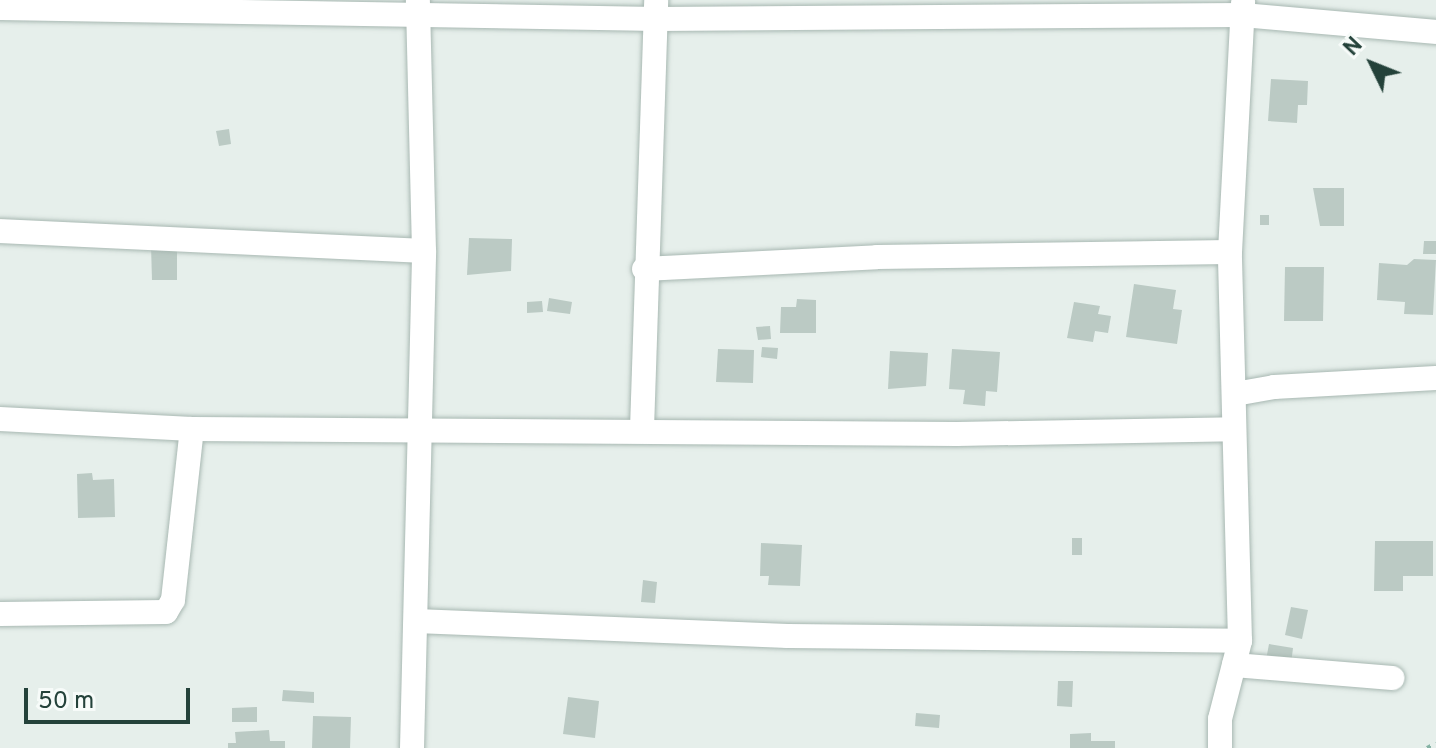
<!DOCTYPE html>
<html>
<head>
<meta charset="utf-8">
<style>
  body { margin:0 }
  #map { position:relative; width:1436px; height:748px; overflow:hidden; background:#e6efeb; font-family:Overpass,sans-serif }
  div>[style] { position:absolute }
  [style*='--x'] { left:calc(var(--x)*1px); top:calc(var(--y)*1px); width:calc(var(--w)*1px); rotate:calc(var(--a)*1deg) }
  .building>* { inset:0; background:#bbcac4 }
  .path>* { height:4px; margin-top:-2px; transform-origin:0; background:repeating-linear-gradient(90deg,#86b3a5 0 4px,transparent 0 10px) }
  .roads { filter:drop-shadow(0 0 2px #a8b8b2) drop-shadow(0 0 2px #a8b8b2) }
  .minor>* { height:24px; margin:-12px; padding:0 12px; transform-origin:12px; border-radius:12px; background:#fff }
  span { translate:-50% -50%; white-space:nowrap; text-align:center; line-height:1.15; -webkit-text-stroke:7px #f7fbf9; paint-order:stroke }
  .north { position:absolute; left:1332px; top:24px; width:80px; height:80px; -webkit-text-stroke:6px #f7fbf9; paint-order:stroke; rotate:313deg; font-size:22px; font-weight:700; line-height:32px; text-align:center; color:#24423a }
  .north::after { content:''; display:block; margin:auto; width:28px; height:36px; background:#24423a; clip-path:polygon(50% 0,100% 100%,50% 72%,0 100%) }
  .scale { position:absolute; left:24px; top:688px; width:166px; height:36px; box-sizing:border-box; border:4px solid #24423a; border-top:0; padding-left:10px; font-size:24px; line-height:28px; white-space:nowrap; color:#24423a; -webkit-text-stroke:6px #f7fbf9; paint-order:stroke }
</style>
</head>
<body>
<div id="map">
  <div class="building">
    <i style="clip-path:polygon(1271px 79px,1308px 81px,1307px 105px,1298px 105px,1297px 123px,1268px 121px)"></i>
    <i style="clip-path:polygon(229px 129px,231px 144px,219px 146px,216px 131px)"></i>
    <i style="clip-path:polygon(1313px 188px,1344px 188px,1344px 226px,1320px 226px)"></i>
    <i style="clip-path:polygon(1260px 215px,1269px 215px,1269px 225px,1260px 225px)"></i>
    <i style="clip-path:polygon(469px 238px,512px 239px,511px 271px,467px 275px)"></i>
    <i style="clip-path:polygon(1424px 241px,1436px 241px,1436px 254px,1423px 254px)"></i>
    <i style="clip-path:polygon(151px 245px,177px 245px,177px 280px,152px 280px)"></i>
    <i style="clip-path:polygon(1414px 259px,1436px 260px,1433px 315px,1404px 314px,1405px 302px,1377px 300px,1379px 263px,1407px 265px)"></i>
    <i style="clip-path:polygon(1285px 267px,1324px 267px,1323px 321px,1284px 321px)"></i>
    <i style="clip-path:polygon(1134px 284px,1176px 290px,1173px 309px,1182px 310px,1177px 344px,1126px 337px)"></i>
    <i style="clip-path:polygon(549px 298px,572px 302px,570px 314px,547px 311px)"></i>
    <i style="clip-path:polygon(797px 299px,816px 300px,816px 333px,780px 333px,781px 307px,796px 307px)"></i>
    <i style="clip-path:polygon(542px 301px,543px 312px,527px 313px,527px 302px)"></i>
    <i style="clip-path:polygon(1074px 302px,1100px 306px,1098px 314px,1111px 316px,1108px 333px,1095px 331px,1093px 342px,1067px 338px)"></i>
    <i style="clip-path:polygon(770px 326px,771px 339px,758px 340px,756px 327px)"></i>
    <i style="clip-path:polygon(762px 347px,778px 348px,777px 359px,761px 357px)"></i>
    <i style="clip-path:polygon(718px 349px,754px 350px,753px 383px,716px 382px)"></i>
    <i style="clip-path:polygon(952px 349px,1000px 352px,997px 392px,986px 391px,985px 406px,963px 404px,965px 390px,949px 389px)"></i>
    <i style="clip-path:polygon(890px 351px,928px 353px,926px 386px,888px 389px)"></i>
    <i style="clip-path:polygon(92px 473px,93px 480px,114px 479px,115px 517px,78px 518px,77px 474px)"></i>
    <i style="clip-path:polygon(1072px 538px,1082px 538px,1082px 555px,1072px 555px)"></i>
    <i style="clip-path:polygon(1375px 541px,1433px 541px,1433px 576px,1403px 576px,1403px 591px,1374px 591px)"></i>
    <i style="clip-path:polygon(761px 543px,802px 545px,800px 586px,768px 585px,769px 576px,760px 576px)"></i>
    <i style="clip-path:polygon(643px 580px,657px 582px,655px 603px,641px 602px)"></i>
    <i style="clip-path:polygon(1291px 607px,1308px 610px,1302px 639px,1285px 635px)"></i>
    <i style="clip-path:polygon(1269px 644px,1293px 648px,1291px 664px,1266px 660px)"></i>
    <i style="clip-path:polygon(1058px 681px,1073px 681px,1072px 707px,1057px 706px)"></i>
    <i style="clip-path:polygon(283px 690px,314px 692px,314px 703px,282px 701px)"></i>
    <i style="clip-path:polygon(568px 697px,599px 701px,595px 738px,563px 734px)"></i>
    <i style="clip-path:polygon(257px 707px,257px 722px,232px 722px,232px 708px)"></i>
    <i style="clip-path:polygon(916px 713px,940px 715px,939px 728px,915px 726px)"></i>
    <i style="clip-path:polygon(313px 716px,351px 717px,350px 748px,312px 748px)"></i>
    <i style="clip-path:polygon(269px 730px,270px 741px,285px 741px,285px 748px,228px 748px,228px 743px,236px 743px,235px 732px)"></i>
    <i style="clip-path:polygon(1091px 733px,1091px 741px,1115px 741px,1115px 748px,1070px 748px,1070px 734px)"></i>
  </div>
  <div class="path">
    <i style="--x:1427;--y:748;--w:10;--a:-29"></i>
  </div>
  <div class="roads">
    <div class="minor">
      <i style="--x:0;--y:8;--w:657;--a:0.96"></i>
      <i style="--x:657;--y:19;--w:586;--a:-0.39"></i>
      <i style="--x:1243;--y:15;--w:194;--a:5"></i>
      <i style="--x:0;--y:231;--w:424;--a:2.7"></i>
      <i style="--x:644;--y:269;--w:233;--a:-2.9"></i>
      <i style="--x:877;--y:257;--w:353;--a:-0.8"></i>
      <i style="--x:1235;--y:394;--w:40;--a:-10"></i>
      <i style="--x:1274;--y:387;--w:162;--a:-3.2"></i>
      <i style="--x:0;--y:419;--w:192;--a:3"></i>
      <i style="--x:192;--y:429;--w:765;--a:0.37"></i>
      <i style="--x:957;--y:434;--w:277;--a:-1"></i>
      <i style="--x:642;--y:429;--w:429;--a:-88.1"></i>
      <i style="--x:0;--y:614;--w:166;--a:-0.7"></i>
      <i style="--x:166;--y:612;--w:14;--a:-60"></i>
      <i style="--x:173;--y:600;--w:172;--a:-83.7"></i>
      <i style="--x:416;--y:621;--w:372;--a:2.3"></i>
      <i style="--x:788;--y:636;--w:452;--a:0.6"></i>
      <i style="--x:1234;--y:665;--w:159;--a:4.7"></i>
      <i style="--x:412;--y:748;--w:497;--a:-88.6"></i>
      <i style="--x:424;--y:251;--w:251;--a:-91.4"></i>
      <i style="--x:1220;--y:748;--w:29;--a:-90"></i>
      <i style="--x:1220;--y:719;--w:81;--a:-75.6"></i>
      <i style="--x:1240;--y:641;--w:389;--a:-91.5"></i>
      <i style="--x:1230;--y:252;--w:250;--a:-87"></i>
    </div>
  </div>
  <div class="north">N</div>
  <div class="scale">50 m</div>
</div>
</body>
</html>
